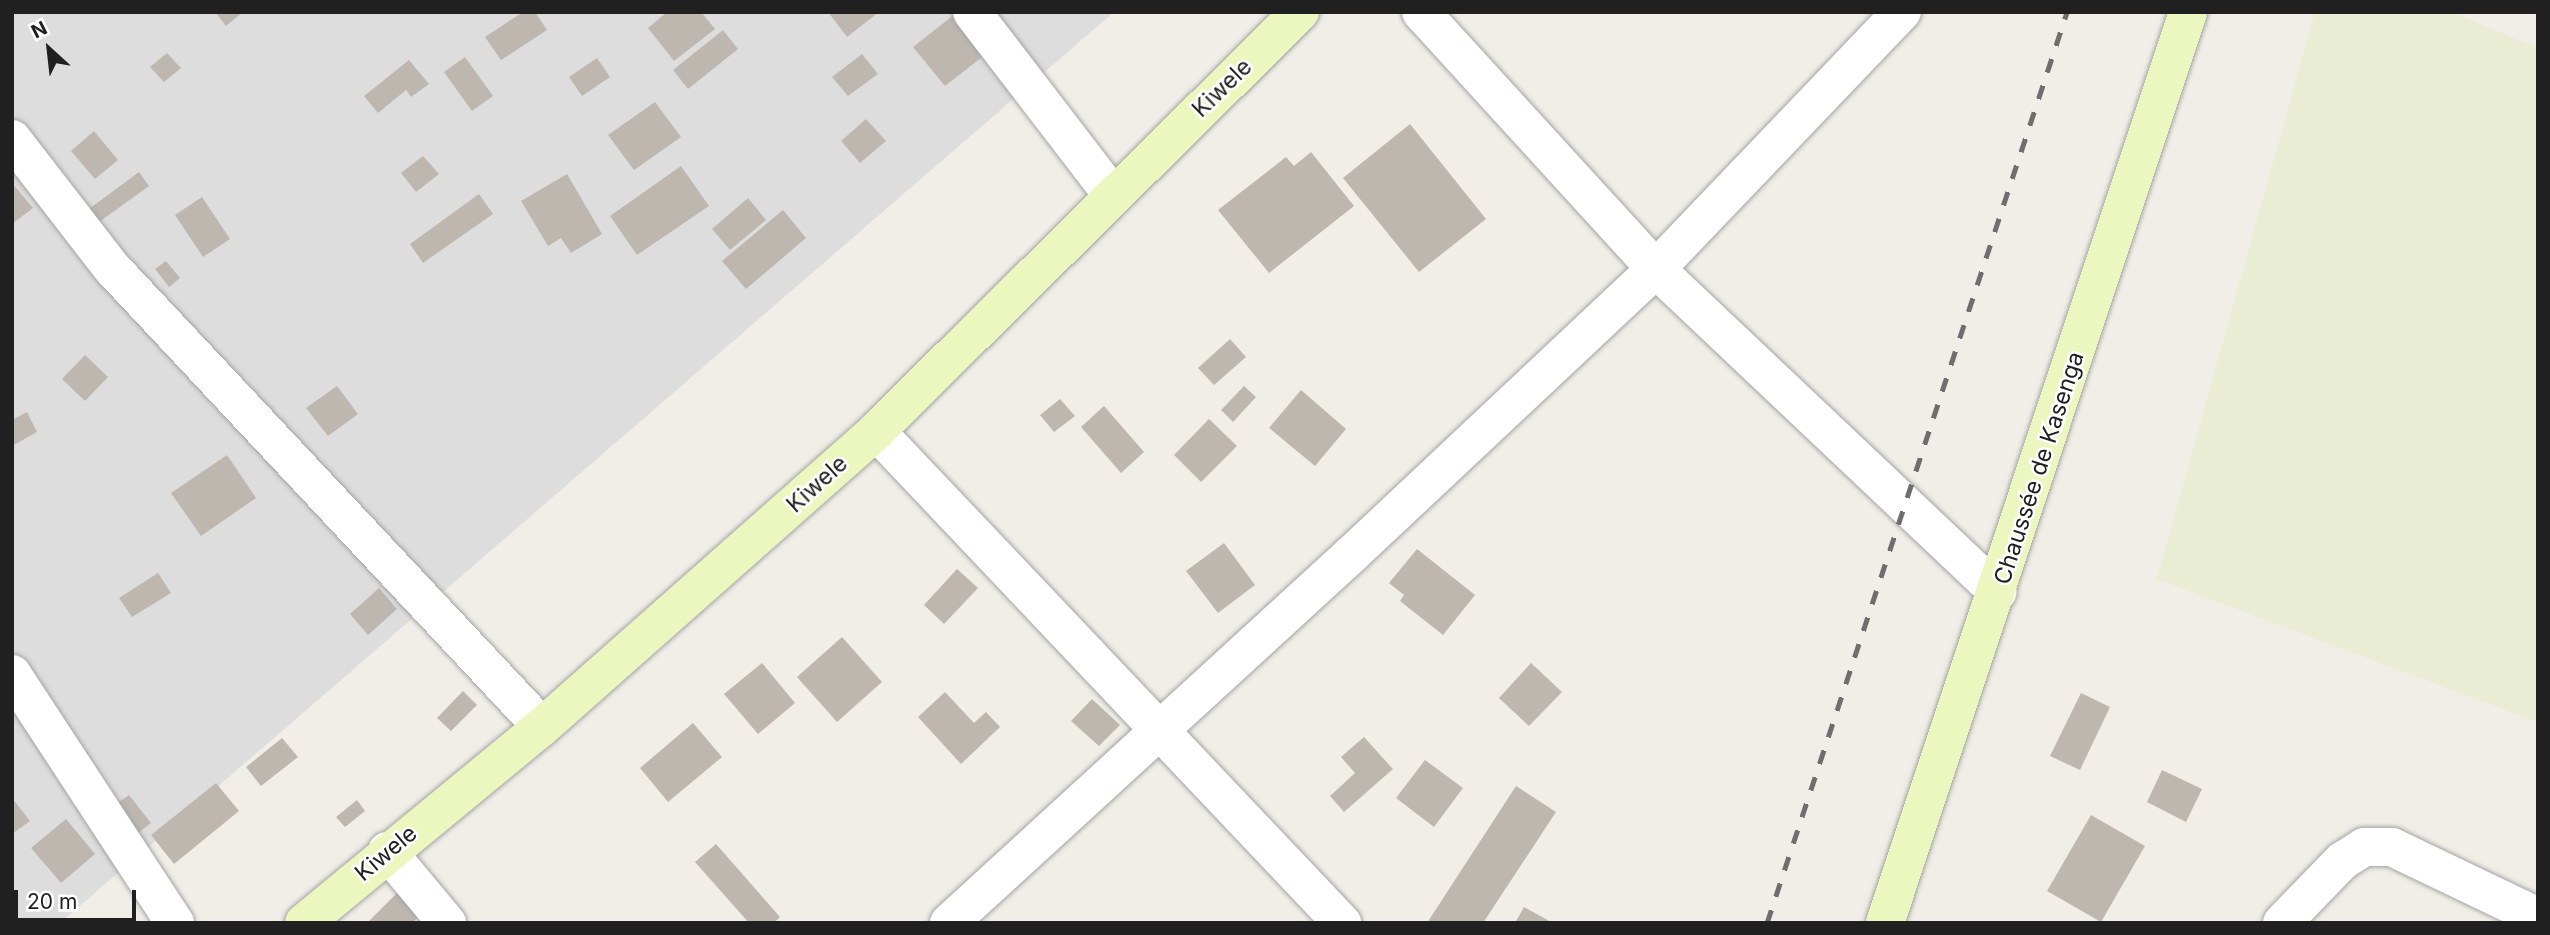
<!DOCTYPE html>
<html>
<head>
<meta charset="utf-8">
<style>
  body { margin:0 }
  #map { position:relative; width:2550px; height:935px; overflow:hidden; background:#f0eee7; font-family:Inter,sans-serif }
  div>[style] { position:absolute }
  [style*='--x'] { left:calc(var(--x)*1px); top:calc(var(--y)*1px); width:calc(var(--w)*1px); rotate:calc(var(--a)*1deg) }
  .residential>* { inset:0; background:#dedddd }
  .farmland>* { inset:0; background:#e8edd4 }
  .building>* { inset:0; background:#bdb7b0 }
  .roads { filter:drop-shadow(0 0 2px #a4a4a4) drop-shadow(0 0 2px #a4a4a4) }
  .street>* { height:38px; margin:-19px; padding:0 19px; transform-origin:19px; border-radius:19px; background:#fff }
  .secondary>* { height:38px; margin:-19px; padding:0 19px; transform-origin:19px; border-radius:19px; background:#ecf6bf }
  .rail>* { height:5px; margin-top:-2.5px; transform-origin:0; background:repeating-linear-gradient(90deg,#6e6e6e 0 14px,transparent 0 28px) }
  span { translate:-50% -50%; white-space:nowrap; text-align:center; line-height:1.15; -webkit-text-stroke:5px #fff; paint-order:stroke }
  .street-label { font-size:23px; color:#202020 }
  .frame { position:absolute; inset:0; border:14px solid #202020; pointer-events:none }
  .north { position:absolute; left:14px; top:14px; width:70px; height:70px; -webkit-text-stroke:5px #fff; paint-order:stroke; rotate:333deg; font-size:19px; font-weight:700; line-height:28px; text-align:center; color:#202020 }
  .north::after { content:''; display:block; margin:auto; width:24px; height:32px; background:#202020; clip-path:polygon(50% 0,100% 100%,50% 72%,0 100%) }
  .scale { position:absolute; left:14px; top:890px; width:122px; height:32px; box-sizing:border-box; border:4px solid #202020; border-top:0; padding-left:9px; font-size:21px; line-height:24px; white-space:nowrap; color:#202020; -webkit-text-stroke:5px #fff; paint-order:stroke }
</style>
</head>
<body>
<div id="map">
  <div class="residential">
    <i style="clip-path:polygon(12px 12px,1114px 12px,60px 923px,12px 923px)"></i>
  </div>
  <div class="farmland">
    <i style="clip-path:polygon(2315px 12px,2451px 12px,2538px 48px,2538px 722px,2157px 579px)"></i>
  </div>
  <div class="building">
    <i style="clip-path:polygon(215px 12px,243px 12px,226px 26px)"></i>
    <i style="clip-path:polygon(523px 12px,535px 12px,547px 30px,501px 60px,485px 37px)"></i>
    <i style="clip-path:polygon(667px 12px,701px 12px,715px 29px,674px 61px,648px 28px)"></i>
    <i style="clip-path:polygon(828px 12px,879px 12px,847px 37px)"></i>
    <i style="clip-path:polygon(955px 14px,986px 54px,945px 86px,913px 47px)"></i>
    <i style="clip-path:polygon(723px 30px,738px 49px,688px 89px,673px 70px)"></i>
    <i style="clip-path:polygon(167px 53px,181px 68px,164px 82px,150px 67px)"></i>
    <i style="clip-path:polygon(862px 54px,878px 74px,848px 96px,832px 77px)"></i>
    <i style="clip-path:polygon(465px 57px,493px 96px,472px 111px,444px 72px)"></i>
    <i style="clip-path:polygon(597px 58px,610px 77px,582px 96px,569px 77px)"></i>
    <i style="clip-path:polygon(409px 60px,429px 84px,411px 97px,406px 90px,378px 113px,364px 96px)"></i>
    <i style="clip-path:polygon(655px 102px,681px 137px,634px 170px,608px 135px)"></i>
    <i style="clip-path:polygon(866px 119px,886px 141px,860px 163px,841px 141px)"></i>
    <i style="clip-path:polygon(1410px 124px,1486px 219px,1419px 272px,1343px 178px)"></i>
    <i style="clip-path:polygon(94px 131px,118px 160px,95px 179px,71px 151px)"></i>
    <i style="clip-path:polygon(1311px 152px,1354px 206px,1269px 273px,1218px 210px,1286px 157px,1294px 166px)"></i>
    <i style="clip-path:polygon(423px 156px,439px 174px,416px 192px,401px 173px)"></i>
    <i style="clip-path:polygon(681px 166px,709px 206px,637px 255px,610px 216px)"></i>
    <i style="clip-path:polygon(139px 172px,149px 186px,88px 230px,78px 217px)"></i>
    <i style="clip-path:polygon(567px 174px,602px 234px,571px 253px,561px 238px,548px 246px,521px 201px)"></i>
    <i style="clip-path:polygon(12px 183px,33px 208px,12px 224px)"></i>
    <i style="clip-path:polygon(479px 194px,493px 214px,423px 263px,410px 244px)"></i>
    <i style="clip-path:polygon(202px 197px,230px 239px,203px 257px,175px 215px)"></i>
    <i style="clip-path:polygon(748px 198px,766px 220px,730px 250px,712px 229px)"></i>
    <i style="clip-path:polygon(783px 210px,806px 238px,746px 289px,722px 261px)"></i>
    <i style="clip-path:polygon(166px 261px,180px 278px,169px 287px,155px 269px)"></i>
    <i style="clip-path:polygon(1230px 339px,1246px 357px,1214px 385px,1198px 368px)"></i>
    <i style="clip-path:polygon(85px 355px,108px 377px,85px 401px,62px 379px)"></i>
    <i style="clip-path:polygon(337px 386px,358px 414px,328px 436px,306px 408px)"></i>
    <i style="clip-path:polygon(1244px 386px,1256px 397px,1233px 422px,1221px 410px)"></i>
    <i style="clip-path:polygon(1301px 390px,1346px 429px,1315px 466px,1269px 428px)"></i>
    <i style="clip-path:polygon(1060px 399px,1075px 416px,1054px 432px,1040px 415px)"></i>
    <i style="clip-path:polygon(1104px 406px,1144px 452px,1121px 473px,1081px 427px)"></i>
    <i style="clip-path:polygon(27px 412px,37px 432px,12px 446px,12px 420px)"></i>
    <i style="clip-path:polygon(1209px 419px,1237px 446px,1201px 482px,1174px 455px)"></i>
    <i style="clip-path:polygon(227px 455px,256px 498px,201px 536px,171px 493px)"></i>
    <i style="clip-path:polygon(1224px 543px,1255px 585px,1218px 613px,1186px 571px)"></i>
    <i style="clip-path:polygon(1417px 549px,1475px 595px,1443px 635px,1400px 601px,1404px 595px,1389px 583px)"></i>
    <i style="clip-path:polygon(957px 569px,978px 588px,944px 624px,924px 605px)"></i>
    <i style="clip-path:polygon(158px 573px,171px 593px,132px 617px,119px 598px)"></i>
    <i style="clip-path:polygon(379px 588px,397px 609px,368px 635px,350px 614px)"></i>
    <i style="clip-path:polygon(842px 637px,882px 682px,837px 722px,797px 677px)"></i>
    <i style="clip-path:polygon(762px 663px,795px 703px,758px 734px,724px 694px)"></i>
    <i style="clip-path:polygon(1531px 663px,1562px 692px,1529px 726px,1499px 698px)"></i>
    <i style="clip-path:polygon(463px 691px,477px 705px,451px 731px,437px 718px)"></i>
    <i style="clip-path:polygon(945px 692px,974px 723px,986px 712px,1000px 727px,961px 764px,918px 717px)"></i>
    <i style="clip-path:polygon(2081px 693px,2110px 707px,2080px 770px,2050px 756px)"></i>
    <i style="clip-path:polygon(1092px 699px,1120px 725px,1099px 746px,1071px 721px)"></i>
    <i style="clip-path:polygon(693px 723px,722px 757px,668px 802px,640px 768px)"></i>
    <i style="clip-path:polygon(1364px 737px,1393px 769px,1344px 812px,1330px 796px,1355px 773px,1341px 757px)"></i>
    <i style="clip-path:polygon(282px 738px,298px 757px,261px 786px,246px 767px)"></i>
    <i style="clip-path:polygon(1425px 760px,1463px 788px,1434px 827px,1396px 798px)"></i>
    <i style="clip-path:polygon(2162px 770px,2202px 789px,2186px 822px,2147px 802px)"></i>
    <i style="clip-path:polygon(216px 783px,239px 811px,174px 864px,151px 835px)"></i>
    <i style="clip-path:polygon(1516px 786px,1556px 812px,1483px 923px,1427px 923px)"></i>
    <i style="clip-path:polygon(129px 795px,151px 823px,134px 836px,112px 807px)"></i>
    <i style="clip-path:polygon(12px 798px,30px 821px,12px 834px)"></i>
    <i style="clip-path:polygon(357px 800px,365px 811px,345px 827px,336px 817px)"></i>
    <i style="clip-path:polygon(2091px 815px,2145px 846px,2101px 922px,2047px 891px)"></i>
    <i style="clip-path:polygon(66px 819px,95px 854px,61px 883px,31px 848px)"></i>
    <i style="clip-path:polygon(716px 844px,780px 917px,774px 923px,749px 923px,695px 862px)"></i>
    <i style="clip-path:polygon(400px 890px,421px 915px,412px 923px,367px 923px)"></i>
    <i style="clip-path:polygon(1524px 907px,1553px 923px,1515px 923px)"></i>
  </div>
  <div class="roads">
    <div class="street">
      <i style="--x:972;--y:12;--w:232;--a:52.5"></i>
      <i style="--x:1421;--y:12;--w:348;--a:47.6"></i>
      <i style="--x:1656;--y:269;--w:470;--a:43.4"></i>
      <i style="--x:12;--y:139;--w:162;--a:52.3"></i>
      <i style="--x:111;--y:267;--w:630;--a:46.86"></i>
      <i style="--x:876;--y:431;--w:678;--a:46.55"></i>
      <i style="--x:12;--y:674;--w:298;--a:56.8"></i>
      <i style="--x:387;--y:851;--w:94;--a:50.2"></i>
      <i style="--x:949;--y:923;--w:546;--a:-42.48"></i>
      <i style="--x:1352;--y:554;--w:417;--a:-43.2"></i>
      <i style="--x:1656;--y:269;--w:356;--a:-46.3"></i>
      <i style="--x:2282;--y:923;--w:86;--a:-45.9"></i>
      <i style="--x:2342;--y:861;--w:26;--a:-32"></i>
      <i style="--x:2364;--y:847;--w:28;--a:0"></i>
      <i style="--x:2392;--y:847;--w:162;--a:25.6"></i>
    </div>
    <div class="secondary">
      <i style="--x:304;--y:923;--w:308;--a:-39.5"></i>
      <i style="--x:542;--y:727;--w:446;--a:-41.5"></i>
      <i style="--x:876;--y:431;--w:596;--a:-44.66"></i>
      <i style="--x:1885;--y:923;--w:960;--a:-71.6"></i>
    </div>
  </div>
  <div class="rail">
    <i style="--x:1767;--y:923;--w:959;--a:-71.77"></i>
  </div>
  <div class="street-label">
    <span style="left:1222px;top:88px;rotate:-44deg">Kiwele</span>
    <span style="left:2039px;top:468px;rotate:-72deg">Chaussée de Kasenga</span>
    <span style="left:817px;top:484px;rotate:-42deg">Kiwele</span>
    <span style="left:386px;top:853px;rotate:-40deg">Kiwele</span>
  </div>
  <div class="frame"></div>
  <div class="north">N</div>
  <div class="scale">20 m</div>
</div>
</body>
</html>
